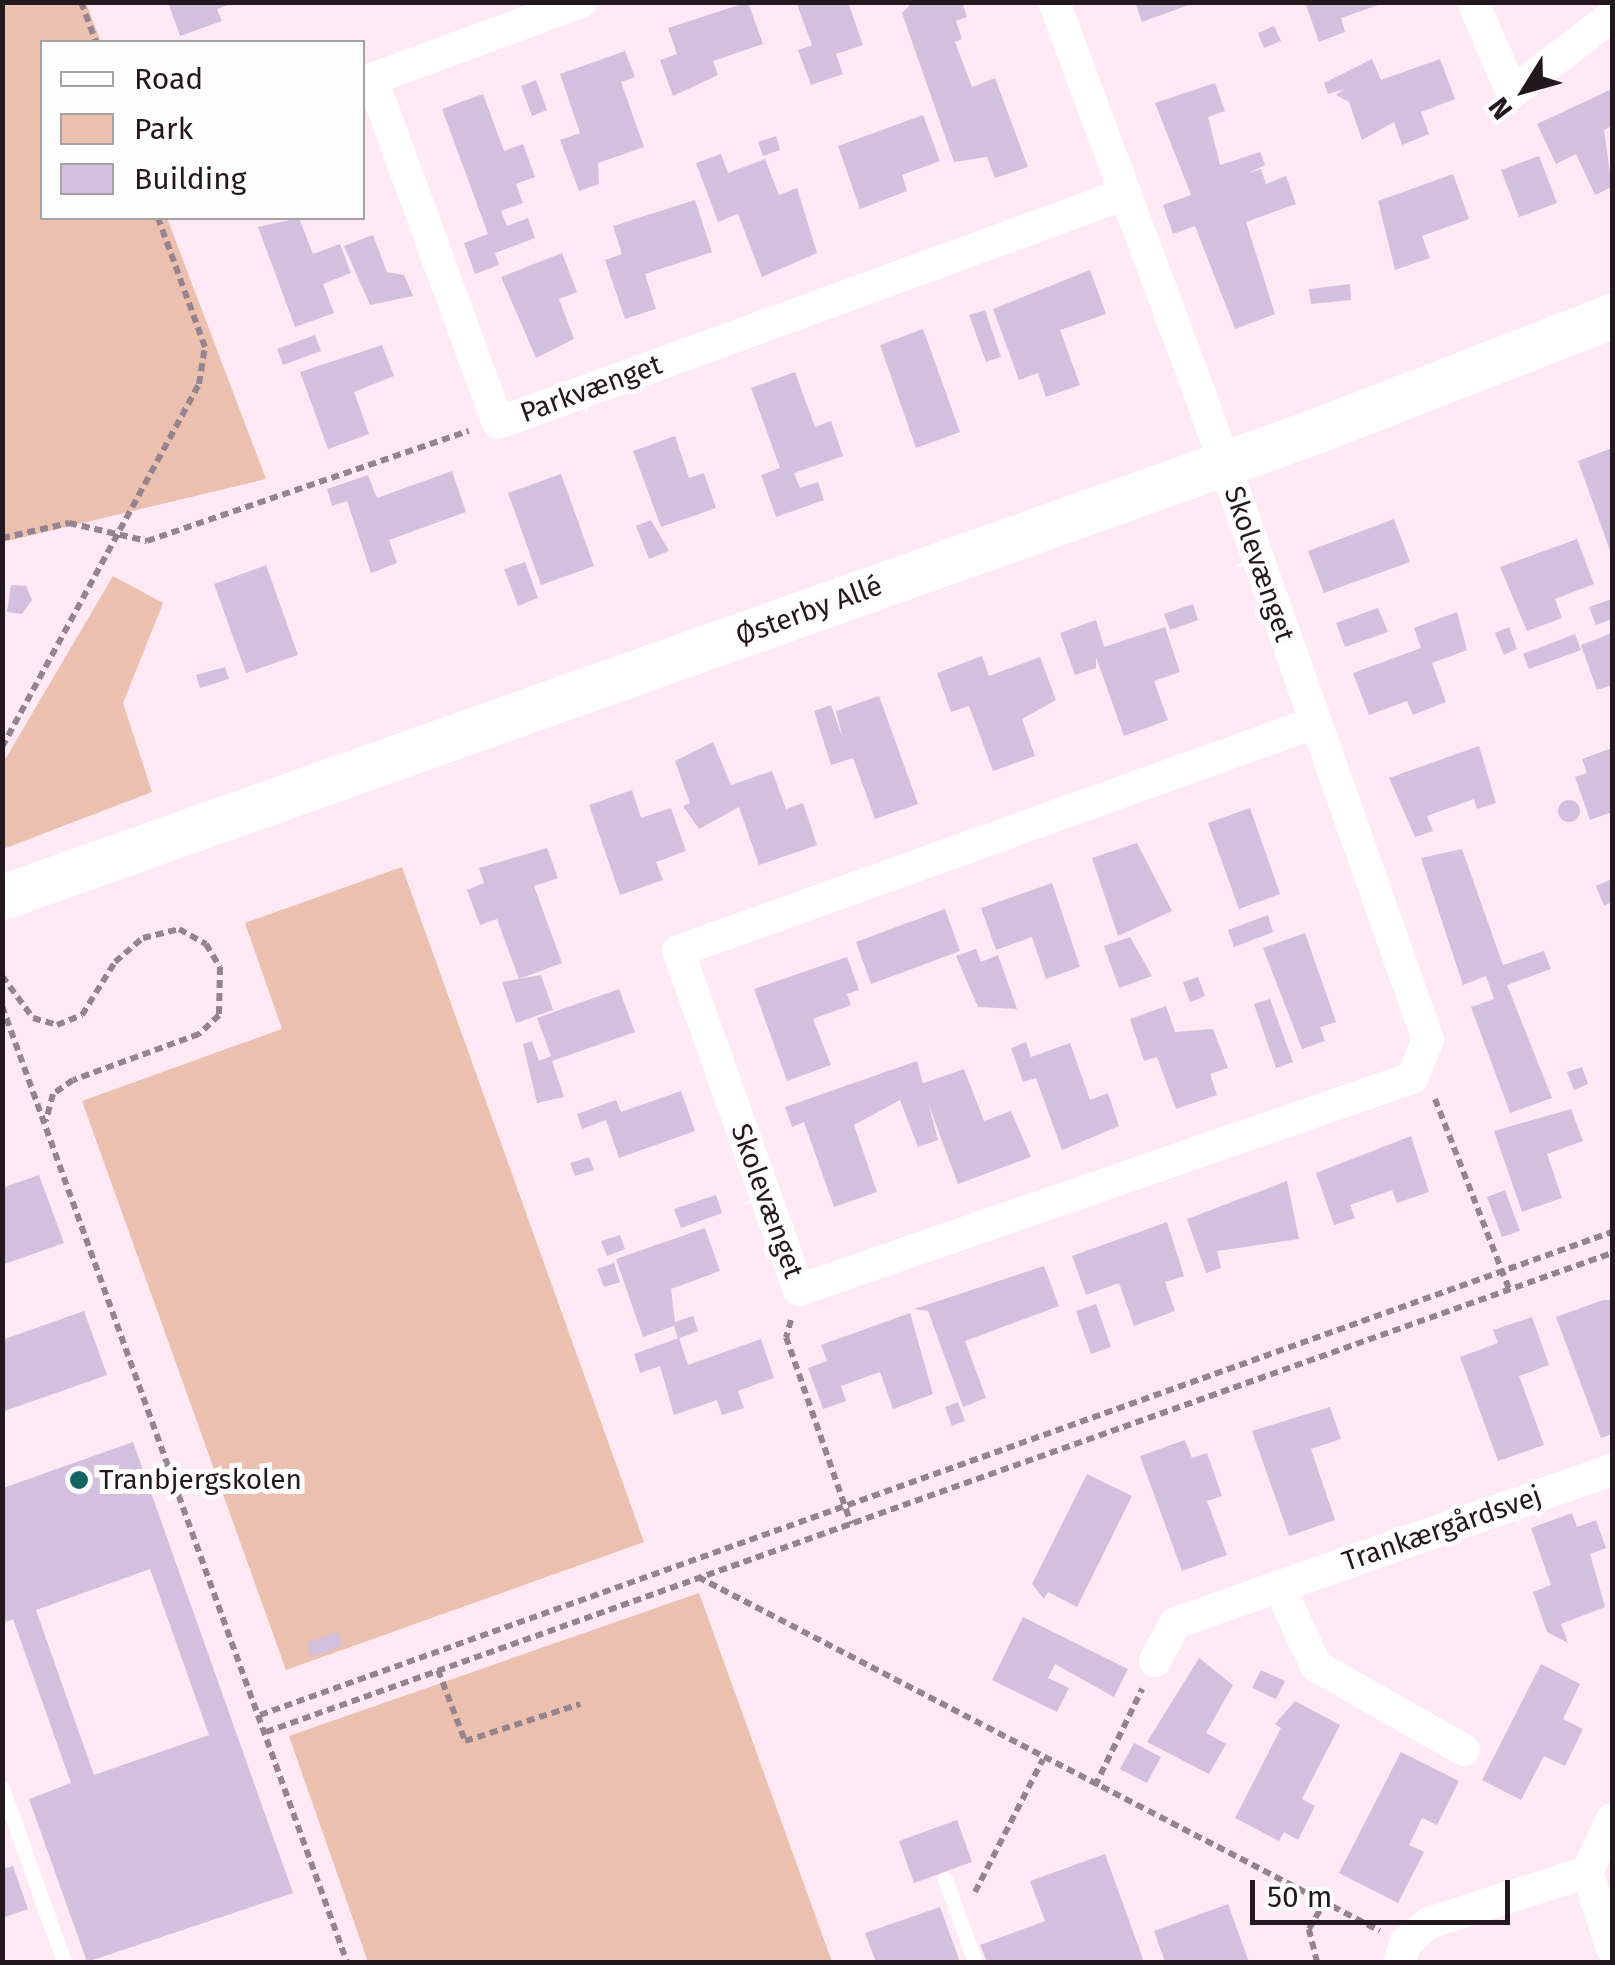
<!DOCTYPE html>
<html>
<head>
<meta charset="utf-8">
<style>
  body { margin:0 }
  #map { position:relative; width:1615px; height:1965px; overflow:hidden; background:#fee9f5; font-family:"Fira Sans",sans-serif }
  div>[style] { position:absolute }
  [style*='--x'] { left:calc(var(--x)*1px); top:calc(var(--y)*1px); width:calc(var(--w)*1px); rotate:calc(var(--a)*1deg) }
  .green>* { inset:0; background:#ecc0ae }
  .building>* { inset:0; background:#d3c0df }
  .round { border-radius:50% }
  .path>* { height:6px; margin-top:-3px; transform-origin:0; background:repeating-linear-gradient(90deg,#95848e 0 8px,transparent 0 13px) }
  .lane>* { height:15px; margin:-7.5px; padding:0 7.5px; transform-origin:7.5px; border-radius:7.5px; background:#fff }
  .street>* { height:32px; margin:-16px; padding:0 16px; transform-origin:16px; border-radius:16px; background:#fff }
  .secondary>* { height:45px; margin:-22.5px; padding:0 22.5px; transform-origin:22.5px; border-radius:22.5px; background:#fff }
  .dots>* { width:28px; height:28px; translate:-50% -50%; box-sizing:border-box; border:5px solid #fdfdfd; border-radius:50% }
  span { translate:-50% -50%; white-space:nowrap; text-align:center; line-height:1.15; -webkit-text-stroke:10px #fdfdfd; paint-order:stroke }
  .street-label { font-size:28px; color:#24181f }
  .poi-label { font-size:28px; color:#24181f }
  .left { translate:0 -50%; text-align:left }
  .frame { position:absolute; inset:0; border:5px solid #24181f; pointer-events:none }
  .legend { position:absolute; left:40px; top:40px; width:325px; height:180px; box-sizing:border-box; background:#fdfdfd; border:2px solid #a6a1a4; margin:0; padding:12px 18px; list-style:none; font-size:30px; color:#24181f }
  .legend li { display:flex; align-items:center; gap:20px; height:50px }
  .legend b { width:50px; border:2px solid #a6a1a4 }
  .north { position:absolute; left:1475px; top:40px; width:100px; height:100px; -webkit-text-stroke:8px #fdfdfd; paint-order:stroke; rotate:233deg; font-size:28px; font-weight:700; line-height:40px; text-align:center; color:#24181f }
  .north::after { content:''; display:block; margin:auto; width:35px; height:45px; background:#24181f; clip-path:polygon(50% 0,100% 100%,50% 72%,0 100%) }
  .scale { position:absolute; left:1250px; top:1880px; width:260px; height:45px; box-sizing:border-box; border:5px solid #24181f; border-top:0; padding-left:12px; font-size:30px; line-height:35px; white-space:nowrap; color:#24181f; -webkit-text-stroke:8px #fdfdfd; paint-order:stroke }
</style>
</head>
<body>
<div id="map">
  <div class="green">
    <i style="clip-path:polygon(2px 3px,86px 3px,101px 42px,42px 42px,42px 218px,167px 218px,266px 479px,3px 542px)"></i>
    <i style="clip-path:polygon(113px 576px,163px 603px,123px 703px,152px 792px,3px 849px,3px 763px)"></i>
    <i style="clip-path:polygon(402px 867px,644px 1542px,286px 1670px,82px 1101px,282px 1029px,245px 923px)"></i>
    <i style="clip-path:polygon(699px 1593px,832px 1962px,368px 1962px,289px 1736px)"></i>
  </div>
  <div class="building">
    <i style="clip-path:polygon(168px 2px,233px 2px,233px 3px,217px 9px,222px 21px,180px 36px)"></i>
    <i style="clip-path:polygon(748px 2px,763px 44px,713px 61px,718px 75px,673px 96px,660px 60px,677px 54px,668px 28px)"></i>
    <i style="clip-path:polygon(796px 2px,848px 2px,863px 45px,836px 54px,843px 74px,811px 85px,798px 50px,812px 45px)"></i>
    <i style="clip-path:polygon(913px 2px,962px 2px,967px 17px,956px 21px,962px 39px,955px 42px,972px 87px,995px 78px,1028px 167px,995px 178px,987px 157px,954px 162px,902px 13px)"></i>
    <i style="clip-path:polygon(1135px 2px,1194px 2px,1194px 3px,1142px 22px)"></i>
    <i style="clip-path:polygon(1305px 2px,1383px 2px,1384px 3px,1341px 18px,1345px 32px,1319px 42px)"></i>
    <i style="clip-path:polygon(1274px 26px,1281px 41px,1264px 48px,1258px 33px)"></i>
    <i style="clip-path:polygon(625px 51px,635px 77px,621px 82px,644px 147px,598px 163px,599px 184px,579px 191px,560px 140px,580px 133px,560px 74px)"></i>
    <i style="clip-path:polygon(1372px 59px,1381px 80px,1440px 59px,1455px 99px,1421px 112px,1429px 134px,1402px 145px,1394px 122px,1362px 140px,1349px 102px,1336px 95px,1344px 89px,1328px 94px,1324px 83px)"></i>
    <i style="clip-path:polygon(536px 80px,547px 110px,532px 116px,521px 86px)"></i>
    <i style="clip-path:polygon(1215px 83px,1225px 111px,1208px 117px,1220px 165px,1260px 152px,1265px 165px,1247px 174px,1261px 169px,1266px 184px,1286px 176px,1296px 204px,1246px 222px,1275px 314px,1235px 329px,1195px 226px,1173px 234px,1163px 205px,1191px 195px,1155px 103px)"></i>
    <i style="clip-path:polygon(1612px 89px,1612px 126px,1604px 130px,1612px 187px,1595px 195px,1576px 154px,1556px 164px,1537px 124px)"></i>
    <i style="clip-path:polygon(483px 94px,504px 151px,523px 144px,535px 177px,516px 184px,523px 203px,501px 211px,507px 226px,528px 218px,535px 238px,495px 253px,499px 265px,475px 274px,464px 243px,488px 234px,442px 109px)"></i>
    <i style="clip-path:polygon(923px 115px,940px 161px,902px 175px,907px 191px,860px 209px,838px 146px)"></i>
    <i style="clip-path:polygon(776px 136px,780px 150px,763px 156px,758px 142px)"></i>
    <i style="clip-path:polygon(721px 154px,728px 173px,765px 159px,779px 195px,797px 188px,817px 253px,762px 277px,738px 214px,718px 222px,696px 163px)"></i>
    <i style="clip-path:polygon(1539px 156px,1557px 203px,1519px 217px,1501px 170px)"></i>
    <i style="clip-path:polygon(1453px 174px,1469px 219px,1422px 236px,1430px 258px,1395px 270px,1378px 201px)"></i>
    <i style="clip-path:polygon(695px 200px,712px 252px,645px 274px,656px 309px,625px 319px,605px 260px,622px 254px,613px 226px)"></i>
    <i style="clip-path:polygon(299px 218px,313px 254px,340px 244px,351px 273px,323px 284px,334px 313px,295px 327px,258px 227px)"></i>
    <i style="clip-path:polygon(373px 235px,387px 272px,404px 275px,413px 296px,370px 305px,344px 246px)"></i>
    <i style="clip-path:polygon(562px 253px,577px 292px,559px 299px,574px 339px,536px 358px,501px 277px)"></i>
    <i style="clip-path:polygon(1090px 270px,1106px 314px,1060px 330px,1080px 385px,1046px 397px,1038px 373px,1019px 380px,993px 309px)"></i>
    <i style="clip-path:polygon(1350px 284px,1351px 300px,1311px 304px,1309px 289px)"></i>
    <i style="clip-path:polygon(985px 310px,1001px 357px,986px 362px,969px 315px)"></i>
    <i style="clip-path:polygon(923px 329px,960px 432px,916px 448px,880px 345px)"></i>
    <i style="clip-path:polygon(315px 335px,321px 351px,283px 365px,277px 349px)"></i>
    <i style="clip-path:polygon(382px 345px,394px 376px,354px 392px,369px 434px,328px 449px,300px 372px)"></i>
    <i style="clip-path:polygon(795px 372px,815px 427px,831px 421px,843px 456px,794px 473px,800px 488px,818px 482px,824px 500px,776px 517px,761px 475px,780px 468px,751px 388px)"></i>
    <i style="clip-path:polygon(675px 436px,689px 478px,704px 473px,716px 508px,661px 527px,633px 451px)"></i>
    <i style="clip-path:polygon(1612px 448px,1612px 556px,1578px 461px)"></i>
    <i style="clip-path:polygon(452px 471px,466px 512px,389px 540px,397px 563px,371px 573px,347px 501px,332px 506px,327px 489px,368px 475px,377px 498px)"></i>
    <i style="clip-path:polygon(561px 474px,594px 566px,541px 585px,508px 493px)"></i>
    <i style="clip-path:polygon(1394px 519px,1410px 562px,1324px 593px,1308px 551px)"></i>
    <i style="clip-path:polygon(651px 520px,669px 551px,649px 559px,636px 526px)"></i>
    <i style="clip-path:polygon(1577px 539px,1594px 584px,1555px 599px,1562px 618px,1527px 631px,1500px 567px)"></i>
    <i style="clip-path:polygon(525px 562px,538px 598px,518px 606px,504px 569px)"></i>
    <i style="clip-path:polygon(266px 565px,298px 655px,246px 673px,214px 584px)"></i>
    <i style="clip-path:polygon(11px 585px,26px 586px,32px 600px,22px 614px,7px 612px)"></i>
    <i style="clip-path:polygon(1612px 599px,1612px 619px,1596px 625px,1589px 607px)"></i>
    <i style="clip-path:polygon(1193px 604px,1198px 620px,1170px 630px,1164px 614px)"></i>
    <i style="clip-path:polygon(1378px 608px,1388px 632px,1345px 647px,1336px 623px)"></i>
    <i style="clip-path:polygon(1457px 612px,1467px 650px,1432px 663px,1446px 702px,1413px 715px,1407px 701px,1369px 715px,1353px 673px,1421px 648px,1414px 628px)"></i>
    <i style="clip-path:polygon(1096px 620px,1104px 647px,1165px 627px,1180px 672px,1154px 681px,1168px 720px,1124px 736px,1096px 657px,1096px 668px,1075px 675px,1060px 633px)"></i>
    <i style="clip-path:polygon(1509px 627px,1517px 649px,1504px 655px,1495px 633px)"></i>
    <i style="clip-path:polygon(1612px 633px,1612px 685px,1597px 690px,1581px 645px)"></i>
    <i style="clip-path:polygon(1575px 634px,1581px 650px,1529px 669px,1523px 654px)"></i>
    <i style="clip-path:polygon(982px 656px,989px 676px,1040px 657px,1056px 700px,1022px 719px,1035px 756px,993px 771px,969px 706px,951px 712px,937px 673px)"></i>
    <i style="clip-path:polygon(225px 667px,229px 679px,200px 688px,196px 675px)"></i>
    <i style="clip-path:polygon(879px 696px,918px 804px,875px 819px,853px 758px,831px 765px,814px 711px,831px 705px,843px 739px,836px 711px)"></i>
    <i style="clip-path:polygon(713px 742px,731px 785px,772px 771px,786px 809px,803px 803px,817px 845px,759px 865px,739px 807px,699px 829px,683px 806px,690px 803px,675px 761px)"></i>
    <i style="clip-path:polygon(1479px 746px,1496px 803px,1477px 809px,1474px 799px,1427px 816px,1433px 831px,1415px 837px,1389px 778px)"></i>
    <i style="clip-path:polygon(1612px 748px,1612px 812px,1590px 820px,1575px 777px,1587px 773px,1582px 759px)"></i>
    <i style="clip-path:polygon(632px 790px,641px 818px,671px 808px,686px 851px,656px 862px,663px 880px,620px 895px,589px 805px)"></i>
    <i class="round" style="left:1558px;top:800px;width:22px;height:22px"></i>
    <i style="clip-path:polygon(1250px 808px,1280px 894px,1239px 909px,1208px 823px)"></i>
    <i style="clip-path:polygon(1137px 843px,1172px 911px,1118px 936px,1092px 858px)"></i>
    <i style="clip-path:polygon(547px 848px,558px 878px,534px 886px,562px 963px,519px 979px,497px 919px,480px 925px,467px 890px,484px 883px,479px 868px)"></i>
    <i style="clip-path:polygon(1462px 849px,1503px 965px,1544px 951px,1551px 969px,1507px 985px,1552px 1098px,1510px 1113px,1471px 1007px,1494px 999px,1486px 976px,1463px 985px,1421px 858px)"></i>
    <i style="clip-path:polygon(1612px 879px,1612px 902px,1604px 906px,1596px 886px)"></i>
    <i style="clip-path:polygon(1052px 883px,1080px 967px,1046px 979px,1032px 937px,996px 950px,981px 908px)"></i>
    <i style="clip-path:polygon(945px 909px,960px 951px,871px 984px,856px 942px)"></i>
    <i style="clip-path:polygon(1268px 915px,1273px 932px,1234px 947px,1228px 930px)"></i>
    <i style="clip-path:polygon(1305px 933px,1336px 1022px,1320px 1027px,1325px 1041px,1302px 1049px,1263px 948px)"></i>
    <i style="clip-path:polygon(1130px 937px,1152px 976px,1119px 988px,1104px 946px)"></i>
    <i style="clip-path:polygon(976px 949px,981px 962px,998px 955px,1017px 1009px,978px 1007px,956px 956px)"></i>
    <i style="clip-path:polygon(847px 957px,859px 990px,847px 994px,851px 1005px,813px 1019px,831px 1065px,787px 1081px,754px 989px)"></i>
    <i style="clip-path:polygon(541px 975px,553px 1010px,516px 1023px,502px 982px)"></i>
    <i style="clip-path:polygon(1198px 977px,1205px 996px,1190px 1002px,1183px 982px)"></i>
    <i style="clip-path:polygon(619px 989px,635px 1032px,552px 1061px,564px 1097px,537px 1103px,523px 1044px,532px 1041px,539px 1061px,551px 1056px,537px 1018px)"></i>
    <i style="clip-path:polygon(1270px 999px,1293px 1062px,1276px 1068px,1254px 1004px)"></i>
    <i style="clip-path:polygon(1166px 1006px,1175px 1032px,1213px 1029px,1228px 1068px,1210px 1074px,1217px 1095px,1176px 1109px,1157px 1057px,1144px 1061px,1130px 1019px)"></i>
    <i style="clip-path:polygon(1026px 1042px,1031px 1057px,1070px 1043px,1090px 1100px,1108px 1093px,1119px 1126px,1062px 1150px,1036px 1078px,1023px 1082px,1011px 1048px)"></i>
    <i style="clip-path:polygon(917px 1061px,938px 1140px,918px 1147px,900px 1100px,854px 1125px,877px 1192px,834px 1207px,804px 1122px,792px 1127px,785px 1107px)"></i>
    <i style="clip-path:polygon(1582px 1067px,1588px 1084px,1574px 1090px,1567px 1072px)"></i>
    <i style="clip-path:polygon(964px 1069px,984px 1121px,1011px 1111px,1031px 1157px,958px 1184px,921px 1084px)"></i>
    <i style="clip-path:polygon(681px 1091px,695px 1131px,619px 1158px,606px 1120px,582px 1129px,577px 1114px,616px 1100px,621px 1112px)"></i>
    <i style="clip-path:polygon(1571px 1109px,1583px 1141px,1547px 1154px,1562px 1198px,1522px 1212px,1494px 1131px)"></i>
    <i style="clip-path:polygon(1411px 1136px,1429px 1192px,1397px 1203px,1392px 1190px,1350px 1205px,1355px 1218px,1334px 1225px,1316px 1173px)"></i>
    <i style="clip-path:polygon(589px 1157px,594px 1170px,575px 1176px,570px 1163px)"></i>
    <i style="clip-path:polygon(39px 1175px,64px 1243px,2px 1265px,2px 1188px)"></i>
    <i style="clip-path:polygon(1287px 1181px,1299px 1239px,1217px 1251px,1221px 1268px,1206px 1273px,1187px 1219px)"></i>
    <i style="clip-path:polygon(1505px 1190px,1520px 1231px,1502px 1237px,1487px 1197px)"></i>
    <i style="clip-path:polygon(716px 1195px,722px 1213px,681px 1228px,674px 1209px)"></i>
    <i style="clip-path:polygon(1167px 1222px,1184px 1276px,1165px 1282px,1175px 1311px,1134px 1326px,1119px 1283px,1086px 1295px,1072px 1256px)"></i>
    <i style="clip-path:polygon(705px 1228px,720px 1271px,671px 1289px,675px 1322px,693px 1316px,698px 1331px,678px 1339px,674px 1326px,643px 1337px,616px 1259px)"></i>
    <i style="clip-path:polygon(620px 1235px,625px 1249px,607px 1256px,601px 1241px)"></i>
    <i style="clip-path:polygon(614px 1263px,620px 1282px,604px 1287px,597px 1269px)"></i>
    <i style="clip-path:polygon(1044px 1266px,1059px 1306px,965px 1341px,986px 1398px,963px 1407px,928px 1311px,914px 1309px)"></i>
    <i style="clip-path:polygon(1603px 1300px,1612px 1300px,1612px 1434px,1601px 1438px,1556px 1317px)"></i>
    <i style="clip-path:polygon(1096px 1304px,1111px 1347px,1091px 1354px,1076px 1311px)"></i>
    <i style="clip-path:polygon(84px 1311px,107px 1375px,2px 1412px,2px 1340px)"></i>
    <i style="clip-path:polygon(910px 1313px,933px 1394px,893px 1409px,880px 1372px,841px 1386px,846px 1401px,823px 1409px,808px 1368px,827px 1361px,821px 1345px)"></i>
    <i style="clip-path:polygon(1532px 1317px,1549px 1365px,1519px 1376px,1544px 1445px,1498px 1461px,1460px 1357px,1498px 1343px,1493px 1330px)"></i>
    <i style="clip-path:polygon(679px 1338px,688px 1365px,761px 1339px,774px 1378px,738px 1391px,744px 1408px,722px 1415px,717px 1400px,674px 1415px,660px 1366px,640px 1373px,634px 1354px)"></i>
    <i style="clip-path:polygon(958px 1402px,965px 1421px,952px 1426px,945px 1407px)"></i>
    <i style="clip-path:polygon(1330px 1407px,1341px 1439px,1311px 1449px,1335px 1520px,1289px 1536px,1252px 1431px)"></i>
    <i style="clip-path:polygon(1185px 1440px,1192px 1458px,1207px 1453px,1222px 1496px,1207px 1501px,1227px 1555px,1182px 1571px,1140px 1456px)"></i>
    <i style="clip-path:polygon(evenodd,133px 1442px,293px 1893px,87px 1962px,29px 1799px,71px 1783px,13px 1619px,3px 1623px,3px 1488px,133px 1442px,150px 1569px,209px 1735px,94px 1775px,36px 1610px,150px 1569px)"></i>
    <i style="clip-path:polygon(1087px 1474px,1132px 1496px,1077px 1607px,1048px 1592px,1044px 1599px,1032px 1584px)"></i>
    <i style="clip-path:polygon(1572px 1513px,1577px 1527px,1596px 1520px,1606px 1548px,1590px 1554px,1605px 1607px,1561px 1624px,1568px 1643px,1547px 1632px,1533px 1592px,1551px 1585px,1531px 1528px)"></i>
    <i style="clip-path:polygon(1023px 1617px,1128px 1669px,1114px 1697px,1055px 1664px,1048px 1678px,1069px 1688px,1057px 1712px,992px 1680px)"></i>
    <i style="clip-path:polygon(337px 1632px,342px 1646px,311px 1657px,307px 1643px)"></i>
    <i style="clip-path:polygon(1199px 1658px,1233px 1685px,1206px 1733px,1226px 1744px,1209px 1774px,1147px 1742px)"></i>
    <i style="clip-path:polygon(1541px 1664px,1580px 1684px,1563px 1719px,1583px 1729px,1565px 1766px,1544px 1756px,1521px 1800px,1482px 1780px)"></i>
    <i style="clip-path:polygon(1261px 1670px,1285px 1681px,1276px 1699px,1252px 1688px)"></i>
    <i style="clip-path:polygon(1295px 1701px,1340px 1725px,1302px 1799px,1315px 1806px,1298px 1840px,1284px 1832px,1279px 1841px,1235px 1818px,1281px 1728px,1275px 1724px)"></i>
    <i style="clip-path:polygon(1134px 1743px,1161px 1757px,1147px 1783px,1120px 1769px)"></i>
    <i style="clip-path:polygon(1401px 1752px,1459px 1781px,1437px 1825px,1422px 1818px,1409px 1845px,1424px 1852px,1398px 1903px,1339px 1873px)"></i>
    <i style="clip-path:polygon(957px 1820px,972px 1862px,914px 1883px,899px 1841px)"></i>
    <i style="clip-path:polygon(1105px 1854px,1144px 1962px,987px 1962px,980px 1945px,1045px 1921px,1030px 1881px)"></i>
    <i style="clip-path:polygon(13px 1866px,28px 1909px,2px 1918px,2px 1869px)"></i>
    <i style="clip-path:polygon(1228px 1904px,1249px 1962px,1165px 1962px,1154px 1931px)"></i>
    <i style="clip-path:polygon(940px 1907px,960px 1962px,876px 1962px,865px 1933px)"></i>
  </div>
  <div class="path">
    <i style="--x:81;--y:2;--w:43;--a:69.4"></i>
    <i style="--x:2;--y:538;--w:69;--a:-12.6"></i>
    <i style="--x:69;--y:523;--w:80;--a:13"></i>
    <i style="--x:147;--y:541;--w:340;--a:-18.9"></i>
    <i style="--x:2;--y:747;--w:413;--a:-61.5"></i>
    <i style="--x:199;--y:384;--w:37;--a:-81"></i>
    <i style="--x:205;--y:347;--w:137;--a:-110"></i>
    <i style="--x:2;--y:976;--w:52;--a:53.6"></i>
    <i style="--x:33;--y:1018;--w:25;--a:16"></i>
    <i style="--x:57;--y:1025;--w:27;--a:-22"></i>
    <i style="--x:82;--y:1015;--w:62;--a:-58.1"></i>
    <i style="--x:115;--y:962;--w:37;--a:-41"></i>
    <i style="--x:143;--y:938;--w:37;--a:-14"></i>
    <i style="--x:179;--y:929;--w:31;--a:29"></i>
    <i style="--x:206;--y:944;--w:27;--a:59"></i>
    <i style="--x:220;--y:967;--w:48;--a:91.2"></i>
    <i style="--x:219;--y:1015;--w:28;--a:136"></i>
    <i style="--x:199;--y:1034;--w:134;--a:159.9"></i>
    <i style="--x:73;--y:1080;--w:24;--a:145"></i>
    <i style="--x:53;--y:1094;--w:28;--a:105"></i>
    <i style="--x:2;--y:1006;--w:1016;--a:70.16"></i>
    <i style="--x:1435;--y:1099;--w:204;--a:68.7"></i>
    <i style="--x:791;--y:1320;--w:18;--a:106"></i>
    <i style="--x:786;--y:1337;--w:198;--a:70.8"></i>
    <i style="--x:698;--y:1577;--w:768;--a:27.43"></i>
    <i style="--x:438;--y:1670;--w:76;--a:69.2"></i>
    <i style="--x:465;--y:1741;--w:121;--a:-17.8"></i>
    <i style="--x:260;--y:1715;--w:1436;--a:-19.66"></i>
    <i style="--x:266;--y:1732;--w:1429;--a:-19.59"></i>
    <i style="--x:1095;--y:1786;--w:108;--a:-64.1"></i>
    <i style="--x:975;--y:1892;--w:149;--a:-62.9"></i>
    <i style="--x:1317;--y:1962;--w:34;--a:-104"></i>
    <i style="--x:1309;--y:1929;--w:30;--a:-60"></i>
  </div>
  <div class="lane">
    <i style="--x:2;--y:1788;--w:185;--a:70.4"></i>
    <i style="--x:945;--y:1879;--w:88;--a:70.1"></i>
  </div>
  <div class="street">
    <i style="--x:581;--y:2;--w:223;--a:159.8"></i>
    <i style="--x:372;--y:79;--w:366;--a:69.9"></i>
    <i style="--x:498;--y:423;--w:668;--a:-20.06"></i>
    <i style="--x:1054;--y:2;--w:418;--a:69.6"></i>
    <i style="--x:1200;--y:394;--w:685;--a:70.56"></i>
    <i style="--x:1428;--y:1040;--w:41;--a:112.8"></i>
    <i style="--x:1412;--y:1078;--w:649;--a:160.92"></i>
    <i style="--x:799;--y:1290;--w:360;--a:-109.6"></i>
    <i style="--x:678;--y:951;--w:676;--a:-19.72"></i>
    <i style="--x:1473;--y:2;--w:99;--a:66.8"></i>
    <i style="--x:1512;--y:93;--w:126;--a:-37.6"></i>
    <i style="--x:1279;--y:1586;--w:88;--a:65.2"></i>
    <i style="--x:1316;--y:1666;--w:170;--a:29.6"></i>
    <i style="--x:1155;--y:1661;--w:43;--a:-62.2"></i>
    <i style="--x:1175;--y:1623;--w:463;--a:-19.3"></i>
    <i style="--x:1612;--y:1819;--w:59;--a:115.3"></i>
    <i style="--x:1587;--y:1872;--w:80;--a:71.8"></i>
    <i style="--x:1400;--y:1962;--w:20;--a:-75"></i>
    <i style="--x:1405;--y:1943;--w:31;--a:-40"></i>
    <i style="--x:1429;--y:1923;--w:166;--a:-17.9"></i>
  </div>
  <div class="secondary">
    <i style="--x:2;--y:897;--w:1388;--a:-19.53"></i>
    <i style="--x:1310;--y:433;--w:324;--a:-21.2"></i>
  </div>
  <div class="dots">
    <i style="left:79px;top:1480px;background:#156462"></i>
  </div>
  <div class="street-label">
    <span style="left:591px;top:389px;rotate:-20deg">Parkvænget</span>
    <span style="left:1259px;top:564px;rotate:71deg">Skolevænget</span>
    <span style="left:809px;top:611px;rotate:-20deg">Østerby Allé</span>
    <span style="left:767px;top:1201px;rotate:70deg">Skolevænget</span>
    <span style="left:1442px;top:1529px;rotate:-19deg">Trankærgårdsvej</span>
  </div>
  <div class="poi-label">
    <span class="left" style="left:99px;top:1480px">Tranbjergskolen</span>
  </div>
  <div class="frame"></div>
  <ul class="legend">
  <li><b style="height:12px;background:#fff"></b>Road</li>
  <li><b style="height:28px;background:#ecc0ae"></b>Park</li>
  <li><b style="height:28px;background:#d3c0df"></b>Building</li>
  </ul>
  <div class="north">N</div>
  <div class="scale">50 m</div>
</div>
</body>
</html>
